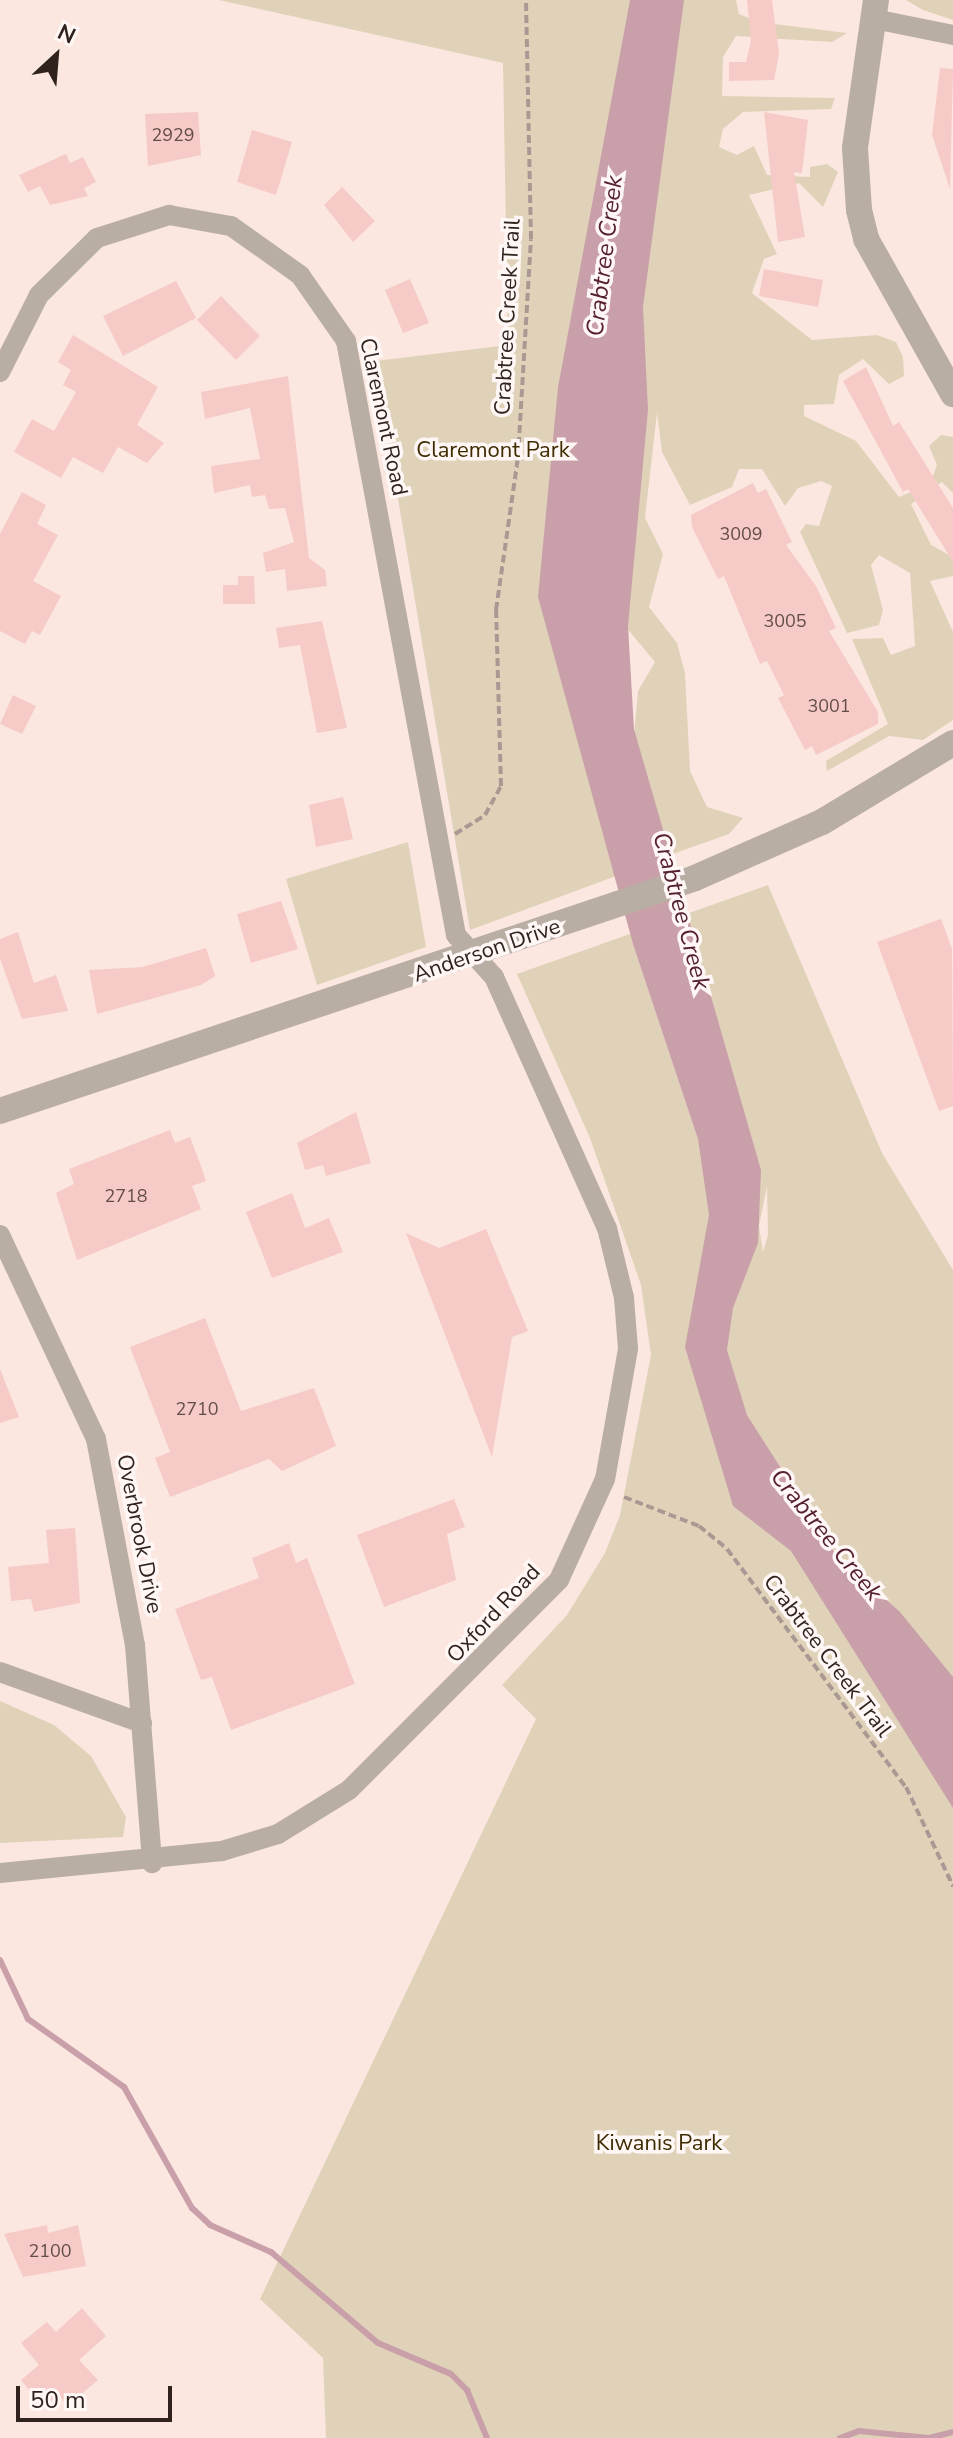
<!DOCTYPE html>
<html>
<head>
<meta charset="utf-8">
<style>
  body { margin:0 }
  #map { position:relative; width:953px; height:2438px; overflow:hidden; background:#fbe7df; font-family:"Nunito Sans",sans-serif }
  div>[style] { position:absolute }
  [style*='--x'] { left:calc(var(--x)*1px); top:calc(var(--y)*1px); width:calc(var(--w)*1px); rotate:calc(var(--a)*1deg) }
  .green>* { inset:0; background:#e0d2b9 }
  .water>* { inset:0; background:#c99fa9 }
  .stream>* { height:6px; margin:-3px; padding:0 3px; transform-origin:3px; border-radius:3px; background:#c99fa9 }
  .building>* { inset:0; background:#f6cac7 }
  .path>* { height:4px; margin-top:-2px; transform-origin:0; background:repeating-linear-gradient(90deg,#aa9992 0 8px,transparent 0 12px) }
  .minor>* { height:20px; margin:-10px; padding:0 10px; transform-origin:10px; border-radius:10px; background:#b9aea4 }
  .tertiary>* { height:26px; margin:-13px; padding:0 13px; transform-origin:13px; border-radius:13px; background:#b9aea4 }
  span { translate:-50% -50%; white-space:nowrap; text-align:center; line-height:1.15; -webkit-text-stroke:7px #fef7f5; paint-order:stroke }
  .number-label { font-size:18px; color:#624d48 }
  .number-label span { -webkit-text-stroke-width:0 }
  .street-label { font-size:22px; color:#30231e }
  .park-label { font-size:22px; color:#3e2b00 }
  .water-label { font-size:24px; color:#552030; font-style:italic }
  .north { position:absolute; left:16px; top:16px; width:80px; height:80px; -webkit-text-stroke:6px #fef7f5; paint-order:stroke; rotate:26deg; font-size:22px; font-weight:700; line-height:32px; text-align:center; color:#30231e }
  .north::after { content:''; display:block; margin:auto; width:28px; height:36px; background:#30231e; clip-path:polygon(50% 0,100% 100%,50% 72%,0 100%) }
  .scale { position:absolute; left:16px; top:2386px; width:156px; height:36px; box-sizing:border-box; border:4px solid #30231e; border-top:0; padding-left:10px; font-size:24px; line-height:28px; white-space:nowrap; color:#30231e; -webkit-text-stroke:6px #fef7f5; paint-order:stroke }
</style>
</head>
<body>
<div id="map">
  <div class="green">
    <i style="clip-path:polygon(219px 0,664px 0,595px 428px,643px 866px,470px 930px,375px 361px,508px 345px,503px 63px)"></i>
    <i style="clip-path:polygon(670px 0,736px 0,739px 14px,758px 22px,847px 33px,832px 42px,736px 36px,723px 57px,722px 96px,835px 98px,831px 109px,743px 112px,723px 129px,719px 147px,737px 155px,754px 146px,767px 175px,810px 177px,810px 167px,827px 164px,838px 172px,823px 207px,799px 183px,749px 195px,777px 254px,764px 259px,752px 293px,812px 340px,877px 335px,896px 342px,903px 357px,904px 376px,889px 384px,863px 359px,839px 375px,834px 404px,804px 405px,804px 416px,856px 441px,899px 497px,930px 484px,937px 465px,929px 446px,941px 435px,953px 437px,953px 493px,942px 482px,911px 504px,931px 545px,953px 557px,953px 576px,930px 581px,953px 632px,953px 720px,923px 740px,889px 736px,827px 771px,826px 761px,888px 724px,852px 639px,883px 638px,891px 655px,915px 646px,910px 573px,879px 555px,871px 565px,883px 610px,879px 625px,847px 633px,800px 532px,806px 524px,819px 526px,832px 486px,821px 481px,798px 488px,785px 506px,762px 469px,739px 469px,732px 487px,690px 505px,662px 452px,657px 413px,645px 518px,663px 554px,649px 607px,677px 643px,685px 673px,690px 771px,707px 807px,743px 818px,729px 834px,667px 856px,633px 747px,638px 691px,655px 662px,625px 626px,613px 585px)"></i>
    <i style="clip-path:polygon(906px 0,953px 0,953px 20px,923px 10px)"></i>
    <i style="clip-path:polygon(408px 842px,426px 947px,317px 985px,286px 879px)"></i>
    <i style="clip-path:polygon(evenodd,768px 885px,882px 1153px,953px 1270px,953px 2438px,326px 2438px,323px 2358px,260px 2299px,536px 1719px,502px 1685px,567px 1615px,605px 1553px,620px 1515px,651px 1355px,641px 1285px,590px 1138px,517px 974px,768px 885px,767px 1186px,768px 1235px,763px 1252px,759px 1226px,767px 1186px)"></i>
    <i style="clip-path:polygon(0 1701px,54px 1725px,91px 1756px,126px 1817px,123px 1837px,0 1843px)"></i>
  </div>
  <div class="water">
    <i style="clip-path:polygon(630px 0,684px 0,643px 307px,648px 410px,628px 626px,634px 729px,761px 1170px,758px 1243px,733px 1308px,727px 1350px,747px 1415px,836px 1555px,900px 1612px,953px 1677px,953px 1808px,791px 1551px,733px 1506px,685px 1347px,709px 1215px,698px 1139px,633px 944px,538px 597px,558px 387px)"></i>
  </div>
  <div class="stream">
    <i style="--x:0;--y:1960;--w:65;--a:64.6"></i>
    <i style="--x:28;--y:2019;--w:118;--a:35.3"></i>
    <i style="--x:124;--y:2087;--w:139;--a:60.7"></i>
    <i style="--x:192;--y:2208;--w:25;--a:43"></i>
    <i style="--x:210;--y:2225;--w:67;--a:23.9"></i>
    <i style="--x:271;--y:2252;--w:140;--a:40.4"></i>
    <i style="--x:378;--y:2343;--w:79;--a:23"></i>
    <i style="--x:451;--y:2374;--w:23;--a:45"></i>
    <i style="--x:467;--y:2390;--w:52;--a:67.4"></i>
    <i style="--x:840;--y:2438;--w:20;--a:-20"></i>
    <i style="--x:859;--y:2431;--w:70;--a:5.7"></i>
    <i style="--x:929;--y:2438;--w:25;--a:-14"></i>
  </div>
  <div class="building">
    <i style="clip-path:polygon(747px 0,772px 0,779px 54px,774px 80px,729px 81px,729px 62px,746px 62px,751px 41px)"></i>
    <i style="clip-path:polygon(940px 68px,953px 69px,950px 189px,932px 135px)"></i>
    <i style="clip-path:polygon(198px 112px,201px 155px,148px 166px,145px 114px)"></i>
    <i style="clip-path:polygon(764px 112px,808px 120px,802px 173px,794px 172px,805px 237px,778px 242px)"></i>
    <i style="clip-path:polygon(252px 130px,292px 142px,276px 195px,237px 182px)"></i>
    <i style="clip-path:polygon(66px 154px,70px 163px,83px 157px,96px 182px,84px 188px,88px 196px,50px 205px,40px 186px,28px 192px,19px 175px)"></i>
    <i style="clip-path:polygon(342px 187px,375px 221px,353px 242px,324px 205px)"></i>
    <i style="clip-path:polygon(764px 269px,823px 280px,818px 307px,759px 296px)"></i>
    <i style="clip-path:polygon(410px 279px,429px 323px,403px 333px,385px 290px)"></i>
    <i style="clip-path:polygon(176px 281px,196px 318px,123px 356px,103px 316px)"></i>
    <i style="clip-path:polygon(221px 296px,260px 336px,236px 360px,197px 320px)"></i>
    <i style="clip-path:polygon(73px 335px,158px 387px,137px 425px,164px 443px,147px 463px,118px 447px,103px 473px,73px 457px,61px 478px,14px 452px,32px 419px,54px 431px,76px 392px,63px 385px,71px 370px,58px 362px)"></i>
    <i style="clip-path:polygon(866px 367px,893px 426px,899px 422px,953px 508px,953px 562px,908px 489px,903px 492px,843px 381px)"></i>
    <i style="clip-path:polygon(288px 376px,309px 558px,325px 570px,327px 586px,287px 591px,285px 569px,266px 572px,263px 553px,294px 542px,285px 508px,269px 509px,265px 495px,252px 497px,250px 485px,214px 493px,211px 466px,260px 459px,250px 408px,205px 419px,201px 392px)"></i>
    <i style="clip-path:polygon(753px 483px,758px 493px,766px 489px,792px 542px,786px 545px,816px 586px,836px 628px,829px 631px,878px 712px,878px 724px,816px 755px,812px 746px,805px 750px,778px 698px,784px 695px,767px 661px,760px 664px,724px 576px,718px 579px,692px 527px,691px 515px)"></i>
    <i style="clip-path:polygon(22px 492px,46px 505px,37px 524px,58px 535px,33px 581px,61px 596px,40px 635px,32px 631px,25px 644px,0 631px,0 534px)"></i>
    <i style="clip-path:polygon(238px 576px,254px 576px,255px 604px,223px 604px,223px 585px,238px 585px)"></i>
    <i style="clip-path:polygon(322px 621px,347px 728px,317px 733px,300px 645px,279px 648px,276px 628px)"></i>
    <i style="clip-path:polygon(13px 695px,36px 706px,22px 734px,0 724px)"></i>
    <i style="clip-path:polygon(343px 797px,353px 839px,316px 847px,309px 805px)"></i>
    <i style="clip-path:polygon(281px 901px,298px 949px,251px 963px,237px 914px)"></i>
    <i style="clip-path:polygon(941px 919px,952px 949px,953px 1106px,939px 1111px,877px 942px)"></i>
    <i style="clip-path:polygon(18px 932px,34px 983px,56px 975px,68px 1011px,22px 1019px,0 959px,0 939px)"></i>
    <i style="clip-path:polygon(206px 948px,215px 976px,201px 985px,97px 1014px,89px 970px,143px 967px)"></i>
    <i style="clip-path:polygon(356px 1112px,371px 1163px,326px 1176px,323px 1165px,305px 1170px,297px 1143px)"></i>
    <i style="clip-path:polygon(170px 1130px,175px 1143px,190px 1137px,201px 1166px,206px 1181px,192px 1186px,201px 1209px,77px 1260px,56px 1193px,74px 1184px,69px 1169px)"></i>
    <i style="clip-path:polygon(292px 1193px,305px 1228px,329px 1218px,343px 1252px,272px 1278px,246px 1212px)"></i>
    <i style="clip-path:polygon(486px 1229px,528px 1331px,512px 1337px,492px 1457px,406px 1233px,439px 1248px)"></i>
    <i style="clip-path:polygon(205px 1318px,241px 1411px,314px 1388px,336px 1446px,282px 1471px,269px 1459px,170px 1497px,155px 1458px,170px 1452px,130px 1347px)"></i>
    <i style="clip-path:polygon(0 1369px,19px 1417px,0 1423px)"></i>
    <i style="clip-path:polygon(454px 1499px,465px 1527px,447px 1534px,456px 1580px,384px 1607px,357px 1535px)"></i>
    <i style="clip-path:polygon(75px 1528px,80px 1603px,34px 1612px,31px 1599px,11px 1601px,8px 1567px,49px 1563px,46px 1530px)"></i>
    <i style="clip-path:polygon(289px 1543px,296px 1563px,307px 1558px,355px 1684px,231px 1730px,212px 1677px,201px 1680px,175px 1609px,259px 1578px,252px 1558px)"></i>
    <i style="clip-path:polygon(47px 2225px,48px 2233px,78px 2225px,86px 2266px,23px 2277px,4px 2234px)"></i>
    <i style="clip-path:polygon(82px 2308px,106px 2336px,79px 2360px,98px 2380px,67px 2406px,59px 2395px,43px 2408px,21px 2380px,39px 2365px,21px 2343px,47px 2322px,56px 2332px)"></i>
  </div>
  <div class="path">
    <i style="--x:455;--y:834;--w:36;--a:-32"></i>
    <i style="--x:485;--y:815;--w:33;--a:-61"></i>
    <i style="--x:501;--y:786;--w:176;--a:-91.6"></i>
    <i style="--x:496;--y:610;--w:155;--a:-81.8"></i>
    <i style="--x:518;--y:457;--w:218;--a:-86.6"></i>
    <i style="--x:531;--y:239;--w:239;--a:-91.2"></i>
    <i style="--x:624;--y:1497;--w:80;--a:21.1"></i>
    <i style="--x:699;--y:1526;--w:36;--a:39"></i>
    <i style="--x:727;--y:1549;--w:298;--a:53.1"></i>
    <i style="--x:906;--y:1787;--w:110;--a:64.6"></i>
  </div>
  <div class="minor">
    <i style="--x:874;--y:19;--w:81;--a:11.4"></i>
    <i style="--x:0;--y:372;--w:86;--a:-63.1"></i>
    <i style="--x:39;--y:295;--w:81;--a:-44.5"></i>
    <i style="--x:97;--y:238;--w:76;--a:-17.7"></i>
    <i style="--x:169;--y:215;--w:63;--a:10.1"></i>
    <i style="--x:231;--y:226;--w:85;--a:35.4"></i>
    <i style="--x:300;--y:275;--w:80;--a:55.1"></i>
    <i style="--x:346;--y:341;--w:604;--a:79.51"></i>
    <i style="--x:456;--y:935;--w:57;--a:47.9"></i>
    <i style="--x:494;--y:977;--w:275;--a:65.8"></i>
    <i style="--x:607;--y:1228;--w:72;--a:76.3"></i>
    <i style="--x:624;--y:1298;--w:51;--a:85.5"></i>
    <i style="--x:628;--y:1349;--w:132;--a:100"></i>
    <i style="--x:605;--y:1479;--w:111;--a:114.5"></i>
    <i style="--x:559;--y:1580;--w:297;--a:135"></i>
    <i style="--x:349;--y:1790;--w:84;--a:148.2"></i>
    <i style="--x:278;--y:1834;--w:59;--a:163.1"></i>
    <i style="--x:222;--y:1851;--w:223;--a:174.3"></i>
    <i style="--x:0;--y:1235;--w:225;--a:64.8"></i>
    <i style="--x:96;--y:1439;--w:210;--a:79.3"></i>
    <i style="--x:135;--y:1645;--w:219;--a:85.5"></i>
    <i style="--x:0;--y:1672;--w:151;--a:19.8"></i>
  </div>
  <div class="tertiary">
    <i style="--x:876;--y:0;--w:149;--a:98.1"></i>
    <i style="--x:855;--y:148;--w:62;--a:86.3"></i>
    <i style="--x:859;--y:210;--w:30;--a:76"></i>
    <i style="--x:866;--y:239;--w:178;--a:60.7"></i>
    <i style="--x:0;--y:1111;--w:733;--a:-18.53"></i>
    <i style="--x:695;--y:878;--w:139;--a:-23.8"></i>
    <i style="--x:822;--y:822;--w:153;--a:-31.1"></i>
  </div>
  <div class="number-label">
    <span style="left:173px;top:135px">2929</span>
    <span style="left:741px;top:534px">3009</span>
    <span style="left:785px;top:621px">3005</span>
    <span style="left:829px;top:706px">3001</span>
    <span style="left:126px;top:1196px">2718</span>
    <span style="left:197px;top:1409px">2710</span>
    <span style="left:50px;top:2251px">2100</span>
  </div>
  <div class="street-label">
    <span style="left:508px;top:317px;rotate:-87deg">Crabtree Creek Trail</span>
    <span style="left:383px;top:417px;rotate:78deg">Claremont Road</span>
    <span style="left:487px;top:951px;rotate:-19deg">Anderson Drive</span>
    <span style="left:139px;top:1534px;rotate:79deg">Overbrook Drive</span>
    <span style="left:494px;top:1614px;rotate:-47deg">Oxford Road</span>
    <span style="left:827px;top:1656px;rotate:53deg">Crabtree Creek Trail</span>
  </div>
  <div class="park-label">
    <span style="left:493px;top:451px">Claremont Park</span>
    <span style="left:659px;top:2144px">Kiwanis Park</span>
  </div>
  <div class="water-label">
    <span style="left:605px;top:256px;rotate:-83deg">Crabtree Creek</span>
    <span style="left:681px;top:911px;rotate:75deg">Crabtree Creek</span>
    <span style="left:826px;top:1535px;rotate:51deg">Crabtree Creek</span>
  </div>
  <div class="north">N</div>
  <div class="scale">50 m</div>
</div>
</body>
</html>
